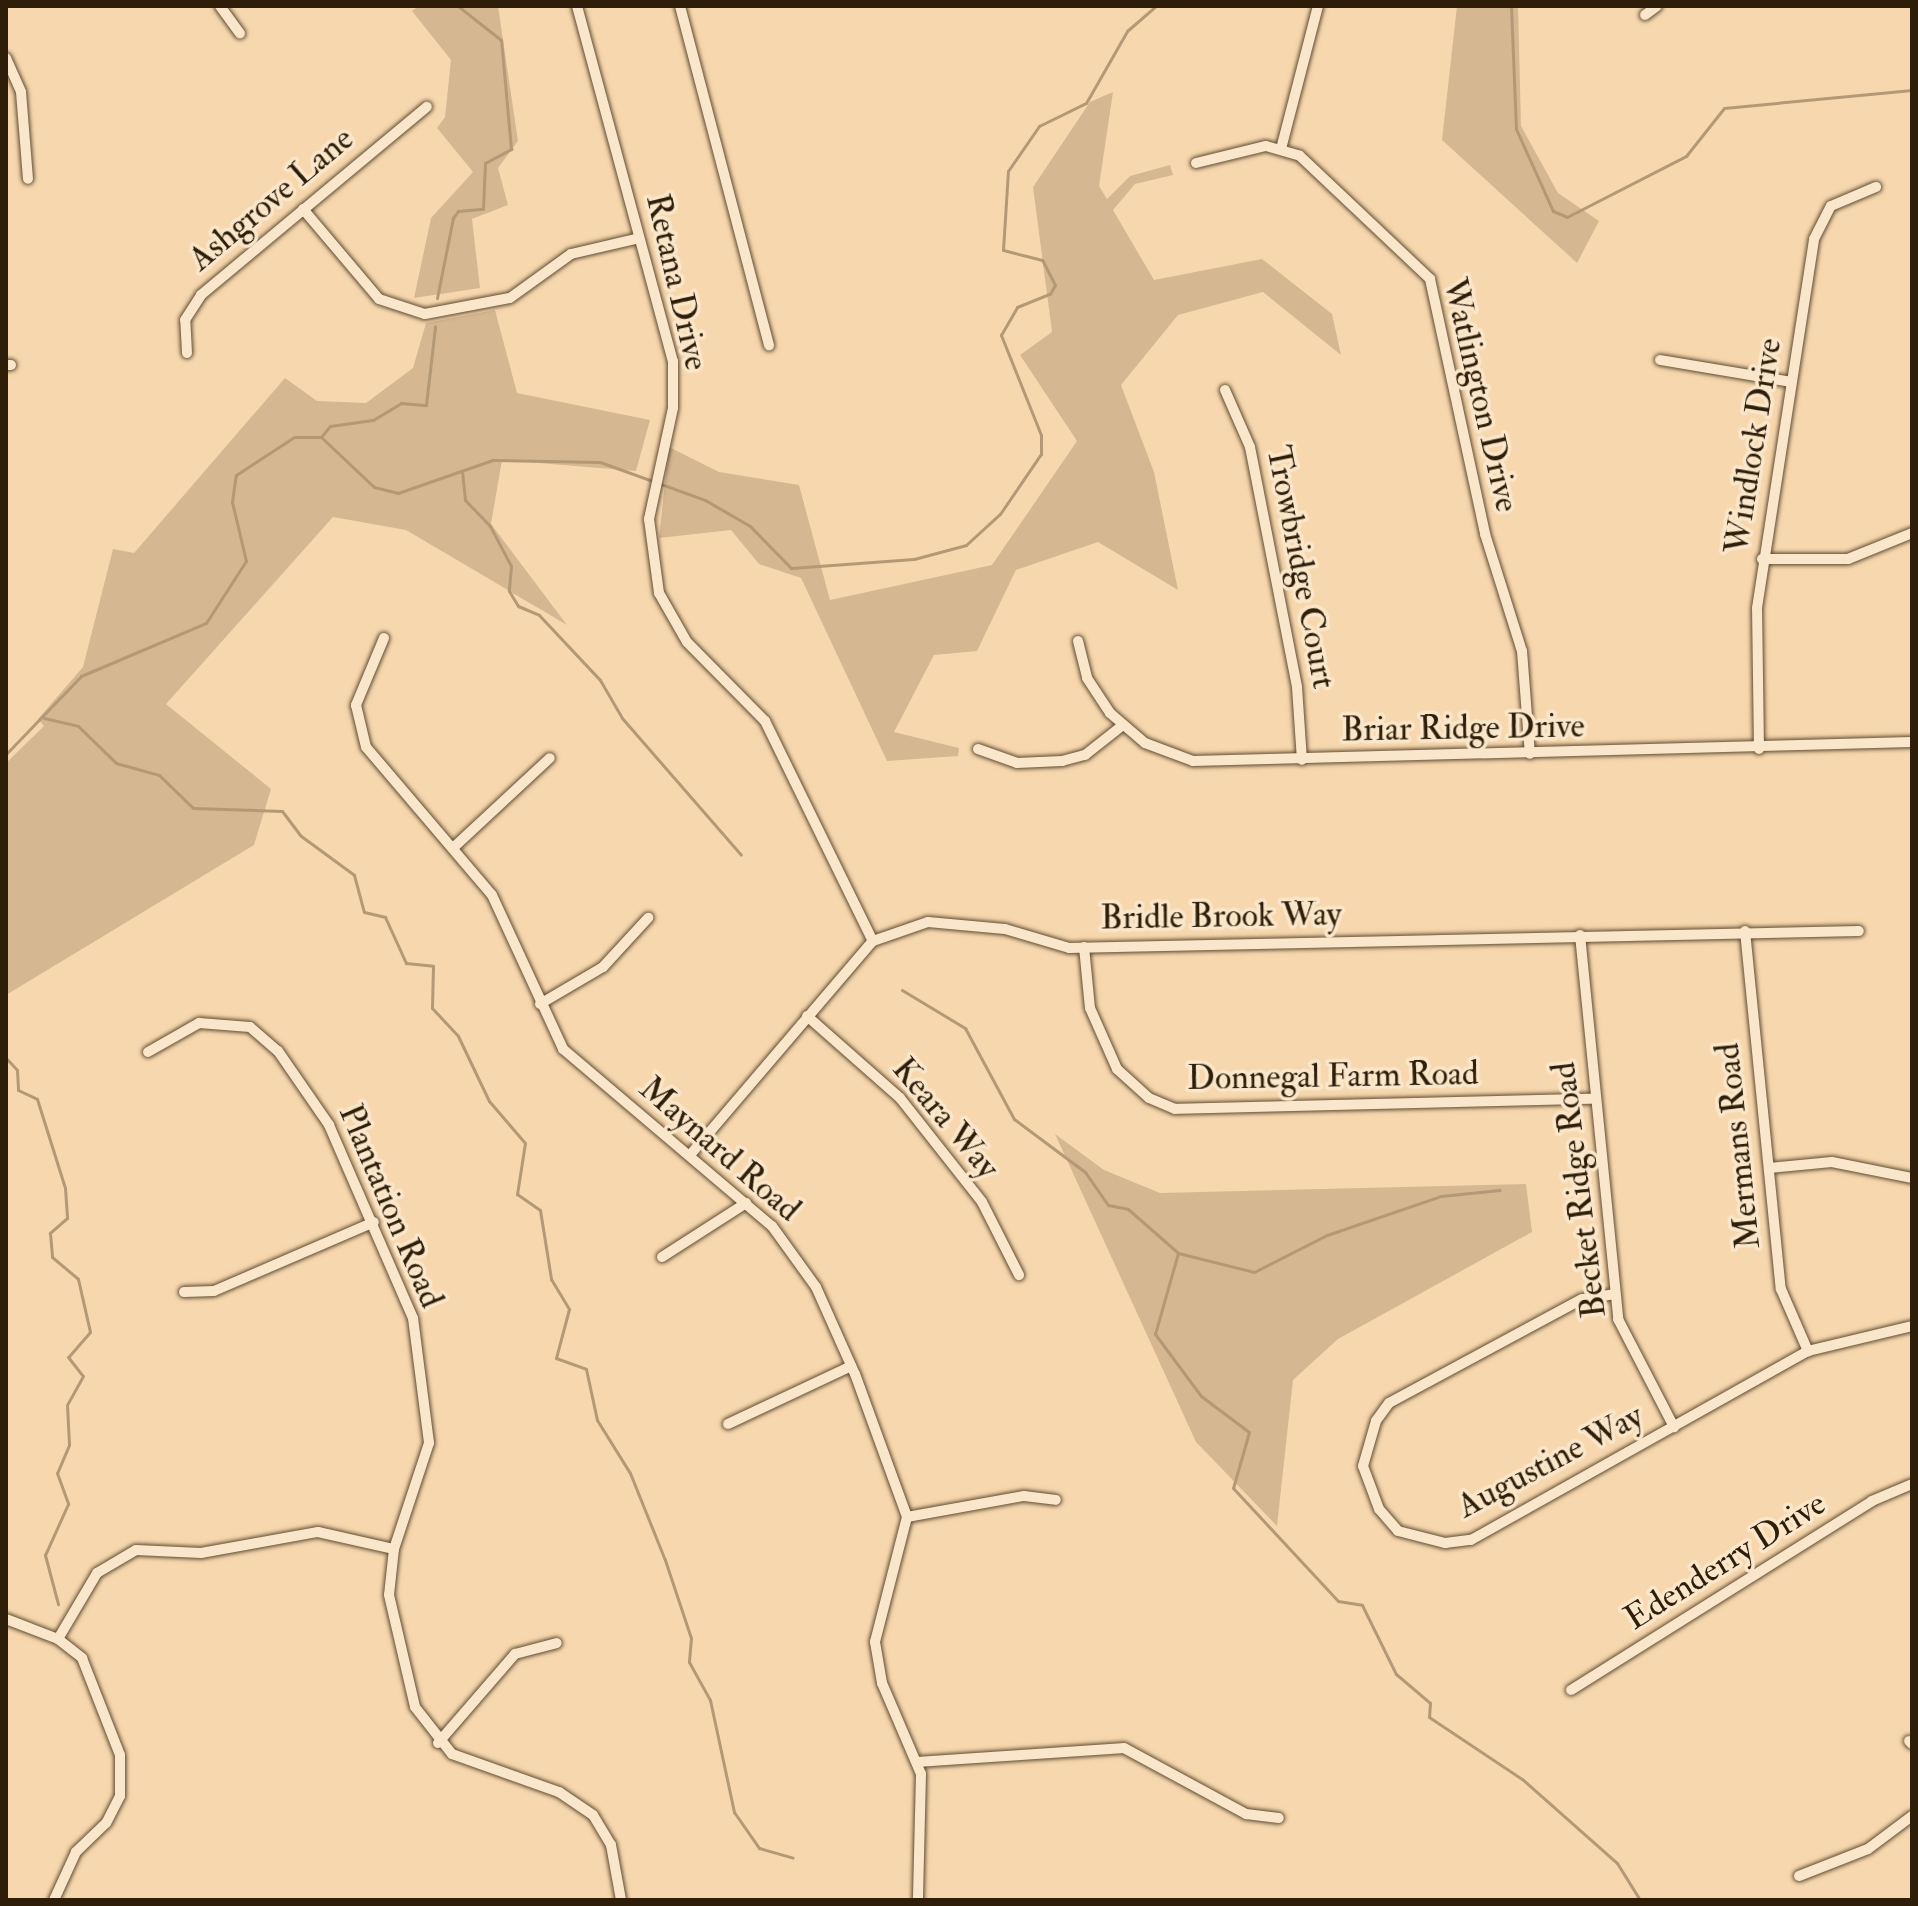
<!DOCTYPE html>
<html>
<head>
<meta charset="utf-8">
<style>
  body { margin:0 }
  #map { position:relative; width:1918px; height:1906px; overflow:hidden; background:#f7d8ae; font-family:"IM FELL Double Pica",serif }
  div>[style] { position:absolute }
  [style*='--x'] { left:calc(var(--x)*1px); top:calc(var(--y)*1px); width:calc(var(--w)*1px); rotate:calc(var(--a)*1deg) }
  .green>* { inset:0; background:#d5b892 }
  .stream>* { height:3px; margin:-1.5px; padding:0 1.5px; transform-origin:1.5px; border-radius:1.5px; background:#b39976 }
  .roads { filter:drop-shadow(0 0 2px #604c32) drop-shadow(0 0 2px #604c32) }
  .street>* { height:10px; margin:-5px; padding:0 5px; transform-origin:5px; border-radius:5px; background:#fae6ca }
  span { translate:-50% -50%; white-space:nowrap; text-align:center; line-height:1.15; -webkit-text-stroke:7px #fae6ca; paint-order:stroke }
  .street-label { font-size:34px; color:#2e1e09 }
  .frame { position:absolute; inset:0; border:8px solid #2e1e09; pointer-events:none }
</style>
</head>
<body>
<div id="map">
  <div class="green">
    <i style="clip-path:polygon(419px 6px,498px 6px,518px 141px,498px 168px,508px 205px,472px 219px,480px 288px,414px 298px,431px 218px,473px 172px,437px 128px,445px 117px,451px 60px,412px 11px)"></i>
    <i style="clip-path:polygon(1457px 6px,1518px 6px,1521px 126px,1558px 193px,1599px 221px,1577px 263px,1442px 140px)"></i>
    <i style="clip-path:polygon(1113px 92px,1099px 186px,1107px 199px,1130px 176px,1170px 165px,1173px 175px,1135px 184px,1113px 210px,1154px 280px,1262px 259px,1332px 314px,1341px 355px,1263px 292px,1178px 315px,1121px 385px,1154px 472px,1178px 590px,1098px 542px,1016px 570px,977px 651px,934px 655px,894px 732px,959px 748px,958px 756px,887px 761px,801px 578px,759px 564px,731px 530px,659px 538px,669px 447px,719px 472px,799px 485px,830px 600px,992px 565px,1077px 441px,1020px 355px,1052px 332px,1033px 187px,1090px 102px)"></i>
    <i style="clip-path:polygon(495px 310px,517px 393px,650px 420px,636px 471px,502px 460px,491px 524px,567px 625px,406px 530px,333px 517px,166px 704px,271px 789px,254px 845px,6px 995px,6px 763px,44px 726px,38px 719px,83px 667px,113px 549px,134px 553px,285px 378px,317px 401px,366px 403px,413px 368px,426px 323px)"></i>
    <i style="clip-path:polygon(1055px 1134px,1104px 1170px,1160px 1193px,1526px 1184px,1532px 1232px,1338px 1339px,1293px 1380px,1277px 1526px,1196px 1442px)"></i>
  </div>
  <div class="stream">
    <i style="--x:1511;--y:6;--w:123;--a:87.7"></i>
    <i style="--x:1516;--y:129;--w:90;--a:65.7"></i>
    <i style="--x:1553;--y:211;--w:15;--a:23"></i>
    <i style="--x:1567;--y:217;--w:134;--a:-27.1"></i>
    <i style="--x:1686;--y:156;--w:61;--a:-51.6"></i>
    <i style="--x:1724;--y:108;--w:189;--a:-5.5"></i>
    <i style="--x:437;--y:298;--w:82;--a:-78.7"></i>
    <i style="--x:453;--y:218;--w:9;--a:-54"></i>
    <i style="--x:458;--y:211;--w:25;--a:-5"></i>
    <i style="--x:483;--y:209;--w:46;--a:-87.5"></i>
    <i style="--x:485;--y:163;--w:30;--a:-28"></i>
    <i style="--x:511;--y:149;--w:109;--a:-95.2"></i>
    <i style="--x:501;--y:40;--w:55;--a:-141.7"></i>
    <i style="--x:321;--y:437;--w:14;--a:-51"></i>
    <i style="--x:330;--y:426;--w:43;--a:-7.9"></i>
    <i style="--x:373;--y:420;--w:33;--a:-31"></i>
    <i style="--x:401;--y:403;--w:25;--a:5"></i>
    <i style="--x:426;--y:405;--w:79;--a:-83.4"></i>
    <i style="--x:462;--y:471;--w:29;--a:84"></i>
    <i style="--x:465;--y:500;--w:36;--a:46"></i>
    <i style="--x:490;--y:526;--w:45;--a:62.3"></i>
    <i style="--x:511;--y:566;--w:25;--a:95"></i>
    <i style="--x:509;--y:591;--w:17;--a:59"></i>
    <i style="--x:518;--y:606;--w:23;--a:23"></i>
    <i style="--x:539;--y:615;--w:89;--a:46.8"></i>
    <i style="--x:600;--y:680;--w:44;--a:59.9"></i>
    <i style="--x:622;--y:718;--w:181;--a:49"></i>
    <i style="--x:44;--y:718;--w:35;--a:13"></i>
    <i style="--x:78;--y:726;--w:53;--a:44.2"></i>
    <i style="--x:116;--y:763;--w:45;--a:15.6"></i>
    <i style="--x:159;--y:775;--w:47;--a:44.1"></i>
    <i style="--x:193;--y:808;--w:89;--a:1.9"></i>
    <i style="--x:282;--y:811;--w:31;--a:53"></i>
    <i style="--x:301;--y:836;--w:66;--a:36.3"></i>
    <i style="--x:354;--y:875;--w:38;--a:75"></i>
    <i style="--x:364;--y:912;--w:22;--a:13"></i>
    <i style="--x:385;--y:917;--w:51;--a:65.5"></i>
    <i style="--x:406;--y:963;--w:27;--a:6"></i>
    <i style="--x:433;--y:966;--w:42;--a:91.4"></i>
    <i style="--x:432;--y:1008;--w:38;--a:47"></i>
    <i style="--x:458;--y:1036;--w:72;--a:64.5"></i>
    <i style="--x:489;--y:1101;--w:55;--a:49.4"></i>
    <i style="--x:525;--y:1143;--w:52;--a:98.9"></i>
    <i style="--x:517;--y:1194;--w:28;--a:35"></i>
    <i style="--x:540;--y:1210;--w:70;--a:80.9"></i>
    <i style="--x:551;--y:1279;--w:35;--a:59"></i>
    <i style="--x:569;--y:1309;--w:51;--a:104.9"></i>
    <i style="--x:556;--y:1358;--w:32;--a:20"></i>
    <i style="--x:586;--y:1369;--w:52;--a:77.8"></i>
    <i style="--x:597;--y:1420;--w:62;--a:58.1"></i>
    <i style="--x:630;--y:1473;--w:94;--a:68.1"></i>
    <i style="--x:665;--y:1560;--w:82;--a:71.6"></i>
    <i style="--x:691;--y:1638;--w:24;--a:95"></i>
    <i style="--x:689;--y:1662;--w:43;--a:61.1"></i>
    <i style="--x:710;--y:1700;--w:115;--a:77.9"></i>
    <i style="--x:734;--y:1812;--w:44;--a:55.2"></i>
    <i style="--x:759;--y:1848;--w:35;--a:16"></i>
    <i style="--x:6;--y:754;--w:108;--a:-46.1"></i>
    <i style="--x:81;--y:676;--w:136;--a:-23"></i>
    <i style="--x:206;--y:623;--w:74;--a:-57.2"></i>
    <i style="--x:246;--y:561;--w:61;--a:-103.3"></i>
    <i style="--x:232;--y:502;--w:27;--a:-82"></i>
    <i style="--x:236;--y:475;--w:69;--a:-33.2"></i>
    <i style="--x:294;--y:437;--w:27;--a:0"></i>
    <i style="--x:321;--y:437;--w:73;--a:43.3"></i>
    <i style="--x:374;--y:487;--w:25;--a:14"></i>
    <i style="--x:398;--y:493;--w:101;--a:-19.2"></i>
    <i style="--x:493;--y:460;--w:107;--a:1.1"></i>
    <i style="--x:600;--y:462;--w:112;--a:19.9"></i>
    <i style="--x:705;--y:500;--w:52;--a:30"></i>
    <i style="--x:750;--y:526;--w:59;--a:45.7"></i>
    <i style="--x:791;--y:568;--w:123;--a:-4.2"></i>
    <i style="--x:914;--y:559;--w:54;--a:-15.1"></i>
    <i style="--x:966;--y:545;--w:46;--a:-42.4"></i>
    <i style="--x:1000;--y:514;--w:73;--a:-55.7"></i>
    <i style="--x:1041;--y:454;--w:19;--a:-90"></i>
    <i style="--x:1041;--y:435;--w:108;--a:-111.8"></i>
    <i style="--x:1001;--y:335;--w:32;--a:-60"></i>
    <i style="--x:1017;--y:307;--w:35;--a:-22"></i>
    <i style="--x:1050;--y:294;--w:10;--a:-61"></i>
    <i style="--x:1055;--y:285;--w:28;--a:-117"></i>
    <i style="--x:1042;--y:260;--w:40;--a:-165.6"></i>
    <i style="--x:1003;--y:250;--w:79;--a:-86.4"></i>
    <i style="--x:1008;--y:171;--w:55;--a:-55.4"></i>
    <i style="--x:1039;--y:126;--w:52;--a:-26.1"></i>
    <i style="--x:1086;--y:103;--w:83;--a:-60.3"></i>
    <i style="--x:1127;--y:31;--w:38;--a:-41"></i>
    <i style="--x:902;--y:990;--w:74;--a:31.1"></i>
    <i style="--x:965;--y:1028;--w:103;--a:61.7"></i>
    <i style="--x:1014;--y:1119;--w:89;--a:36.7"></i>
    <i style="--x:1085;--y:1172;--w:40;--a:55.1"></i>
    <i style="--x:1108;--y:1205;--w:20;--a:11"></i>
    <i style="--x:1128;--y:1209;--w:67;--a:41.3"></i>
    <i style="--x:1178;--y:1253;--w:78;--a:14"></i>
    <i style="--x:1254;--y:1272;--w:82;--a:-26.9"></i>
    <i style="--x:1327;--y:1235;--w:120;--a:-18.9"></i>
    <i style="--x:1441;--y:1196;--w:59;--a:-5.8"></i>
    <i style="--x:6;--y:1058;--w:16;--a:47"></i>
    <i style="--x:17;--y:1070;--w:20;--a:87"></i>
    <i style="--x:18;--y:1090;--w:21;--a:25"></i>
    <i style="--x:37;--y:1099;--w:93;--a:72.5"></i>
    <i style="--x:65;--y:1188;--w:30;--a:86"></i>
    <i style="--x:67;--y:1218;--w:23;--a:139"></i>
    <i style="--x:50;--y:1233;--w:24;--a:85"></i>
    <i style="--x:52;--y:1257;--w:34;--a:40"></i>
    <i style="--x:78;--y:1279;--w:54;--a:77.2"></i>
    <i style="--x:90;--y:1332;--w:33;--a:131"></i>
    <i style="--x:68;--y:1357;--w:24;--a:52"></i>
    <i style="--x:83;--y:1376;--w:33;--a:119"></i>
    <i style="--x:67;--y:1405;--w:40;--a:87.1"></i>
    <i style="--x:69;--y:1445;--w:30;--a:113"></i>
    <i style="--x:57;--y:1473;--w:33;--a:70"></i>
    <i style="--x:68;--y:1504;--w:56;--a:114.3"></i>
    <i style="--x:45;--y:1555;--w:51;--a:75.1"></i>
    <i style="--x:1178;--y:1253;--w:84;--a:105.9"></i>
    <i style="--x:1155;--y:1334;--w:77;--a:53.4"></i>
    <i style="--x:1201;--y:1396;--w:60;--a:36.9"></i>
    <i style="--x:1249;--y:1432;--w:58;--a:105.9"></i>
    <i style="--x:1233;--y:1488;--w:154;--a:47.1"></i>
    <i style="--x:1338;--y:1601;--w:24;--a:9"></i>
    <i style="--x:1362;--y:1605;--w:77;--a:63.8"></i>
    <i style="--x:1396;--y:1674;--w:45;--a:40.5"></i>
    <i style="--x:1430;--y:1703;--w:14;--a:94"></i>
    <i style="--x:1429;--y:1717;--w:112;--a:33.7"></i>
    <i style="--x:1522;--y:1779;--w:127;--a:41.5"></i>
    <i style="--x:1617;--y:1863;--w:44;--a:58.1"></i>
  </div>
  <div class="roads">
    <div class="street">
      <i style="--x:220;--y:6;--w:34;--a:54"></i>
      <i style="--x:577;--y:6;--w:368;--a:74.9"></i>
      <i style="--x:673;--y:361;--w:47;--a:90"></i>
      <i style="--x:673;--y:408;--w:114;--a:102.2"></i>
      <i style="--x:649;--y:519;--w:75;--a:82.3"></i>
      <i style="--x:659;--y:593;--w:56;--a:60.3"></i>
      <i style="--x:687;--y:642;--w:111;--a:45.4"></i>
      <i style="--x:765;--y:721;--w:245;--a:63.9"></i>
      <i style="--x:680;--y:6;--w:351;--a:75.3"></i>
      <i style="--x:1645;--y:15;--w:15;--a:-37"></i>
      <i style="--x:6;--y:58;--w:37;--a:66"></i>
      <i style="--x:21;--y:92;--w:87;--a:85.4"></i>
      <i style="--x:1281;--y:149;--w:148;--a:-75.5"></i>
      <i style="--x:1196;--y:163;--w:72;--a:-13.7"></i>
      <i style="--x:1266;--y:146;--w:35;--a:16"></i>
      <i style="--x:1300;--y:156;--w:179;--a:43.4"></i>
      <i style="--x:1430;--y:279;--w:261;--a:77.8"></i>
      <i style="--x:1485;--y:534;--w:123;--a:72.5"></i>
      <i style="--x:1522;--y:651;--w:103;--a:85.6"></i>
      <i style="--x:303;--y:209;--w:118;--a:49.8"></i>
      <i style="--x:379;--y:299;--w:48;--a:18.1"></i>
      <i style="--x:425;--y:314;--w:86;--a:-10.7"></i>
      <i style="--x:510;--y:298;--w:75;--a:-35.8"></i>
      <i style="--x:571;--y:254;--w:70;--a:-13.2"></i>
      <i style="--x:187;--y:353;--w:33;--a:-93"></i>
      <i style="--x:185;--y:320;--w:30;--a:-57"></i>
      <i style="--x:201;--y:295;--w:294;--a:-39.8"></i>
      <i style="--x:1660;--y:360;--w:133;--a:9.5"></i>
      <i style="--x:6;--y:365;--w:5;--a:0"></i>
      <i style="--x:1225;--y:390;--w:62;--a:66.3"></i>
      <i style="--x:1250;--y:447;--w:245;--a:78.9"></i>
      <i style="--x:1297;--y:687;--w:73;--a:86.1"></i>
      <i style="--x:1762;--y:559;--w:86;--a:0"></i>
      <i style="--x:1848;--y:559;--w:69;--a:-22.1"></i>
      <i style="--x:384;--y:638;--w:73;--a:112.7"></i>
      <i style="--x:356;--y:705;--w:43;--a:76.6"></i>
      <i style="--x:366;--y:747;--w:194;--a:49.6"></i>
      <i style="--x:492;--y:895;--w:170;--a:65.2"></i>
      <i style="--x:563;--y:1049;--w:274;--a:40.3"></i>
      <i style="--x:772;--y:1226;--w:75;--a:54.2"></i>
      <i style="--x:816;--y:1287;--w:95;--a:65.9"></i>
      <i style="--x:855;--y:1374;--w:152;--a:70"></i>
      <i style="--x:907;--y:1517;--w:129;--a:104.4"></i>
      <i style="--x:875;--y:1642;--w:42;--a:80.3"></i>
      <i style="--x:882;--y:1683;--w:99;--a:66.8"></i>
      <i style="--x:921;--y:1774;--w:126;--a:91.4"></i>
      <i style="--x:1078;--y:641;--w:38;--a:76"></i>
      <i style="--x:1087;--y:678;--w:42;--a:56.7"></i>
      <i style="--x:1110;--y:713;--w:46;--a:40.6"></i>
      <i style="--x:1145;--y:743;--w:51;--a:20.6"></i>
      <i style="--x:1193;--y:761;--w:719;--a:-1.51"></i>
      <i style="--x:978;--y:749;--w:41;--a:19.7"></i>
      <i style="--x:1017;--y:763;--w:45;--a:-2.5"></i>
      <i style="--x:1062;--y:761;--w:24;--a:-15"></i>
      <i style="--x:1085;--y:755;--w:48;--a:-38.3"></i>
      <i style="--x:1759;--y:749;--w:141;--a:-90.8"></i>
      <i style="--x:1757;--y:608;--w:373;--a:-81.2"></i>
      <i style="--x:1814;--y:239;--w:37;--a:-63"></i>
      <i style="--x:1831;--y:206;--w:49;--a:-22.9"></i>
      <i style="--x:453;--y:848;--w:132;--a:-42.9"></i>
      <i style="--x:1745;--y:931;--w:360;--a:84.3"></i>
      <i style="--x:1781;--y:1289;--w:68;--a:66.5"></i>
      <i style="--x:1580;--y:935;--w:386;--a:84.3"></i>
      <i style="--x:1618;--y:1319;--w:122;--a:62.6"></i>
      <i style="--x:1084;--y:947;--w:61;--a:84.4"></i>
      <i style="--x:1090;--y:1008;--w:67;--a:66.1"></i>
      <i style="--x:1117;--y:1069;--w:43;--a:42.2"></i>
      <i style="--x:1149;--y:1098;--w:28;--a:23"></i>
      <i style="--x:1175;--y:1109;--w:420;--a:-1.4"></i>
      <i style="--x:540;--y:1004;--w:73;--a:-30.4"></i>
      <i style="--x:603;--y:967;--w:67;--a:-47.4"></i>
      <i style="--x:807;--y:1016;--w:124;--a:41.4"></i>
      <i style="--x:900;--y:1098;--w:132;--a:51.7"></i>
      <i style="--x:982;--y:1202;--w:82;--a:63.1"></i>
      <i style="--x:148;--y:1052;--w:59;--a:-29.6"></i>
      <i style="--x:199;--y:1023;--w:51;--a:4.5"></i>
      <i style="--x:250;--y:1027;--w:37;--a:41"></i>
      <i style="--x:278;--y:1051;--w:90;--a:55.4"></i>
      <i style="--x:329;--y:1125;--w:210;--a:66.5"></i>
      <i style="--x:413;--y:1318;--w:126;--a:82.7"></i>
      <i style="--x:429;--y:1443;--w:112;--a:108.3"></i>
      <i style="--x:394;--y:1549;--w:46;--a:96.2"></i>
      <i style="--x:389;--y:1595;--w:115;--a:76.9"></i>
      <i style="--x:415;--y:1707;--w:60;--a:51.8"></i>
      <i style="--x:452;--y:1754;--w:114;--a:19.6"></i>
      <i style="--x:559;--y:1792;--w:41;--a:34.1"></i>
      <i style="--x:593;--y:1815;--w:35;--a:59"></i>
      <i style="--x:611;--y:1845;--w:56;--a:79.7"></i>
      <i style="--x:690;--y:1155;--w:282;--a:-49.5"></i>
      <i style="--x:873;--y:941;--w:58;--a:-19.1"></i>
      <i style="--x:928;--y:922;--w:77;--a:5.2"></i>
      <i style="--x:1005;--y:929;--w:67;--a:16.5"></i>
      <i style="--x:1069;--y:948;--w:790;--a:-1.23"></i>
      <i style="--x:1769;--y:1168;--w:63;--a:-5.4"></i>
      <i style="--x:1832;--y:1162;--w:82;--a:11.3"></i>
      <i style="--x:662;--y:1257;--w:100;--a:-32.7"></i>
      <i style="--x:184;--y:1292;--w:30;--a:-2"></i>
      <i style="--x:214;--y:1291;--w:174;--a:-23.3"></i>
      <i style="--x:1615;--y:1294;--w:33;--a:171"></i>
      <i style="--x:1582;--y:1299;--w:219;--a:151.7"></i>
      <i style="--x:1389;--y:1403;--w:22;--a:126"></i>
      <i style="--x:1376;--y:1421;--w:47;--a:106.1"></i>
      <i style="--x:1363;--y:1466;--w:46;--a:69.6"></i>
      <i style="--x:1379;--y:1509;--w:29;--a:49"></i>
      <i style="--x:1398;--y:1531;--w:49;--a:14.3"></i>
      <i style="--x:1445;--y:1543;--w:26;--a:-7"></i>
      <i style="--x:1471;--y:1540;--w:386;--a:-29.3"></i>
      <i style="--x:1808;--y:1351;--w:107;--a:-13.5"></i>
      <i style="--x:728;--y:1424;--w:136;--a:-25.2"></i>
      <i style="--x:907;--y:1517;--w:119;--a:-10.2"></i>
      <i style="--x:1024;--y:1496;--w:32;--a:7"></i>
      <i style="--x:6;--y:1619;--w:56;--a:21"></i>
      <i style="--x:58;--y:1639;--w:31;--a:38"></i>
      <i style="--x:82;--y:1658;--w:104;--a:68.6"></i>
      <i style="--x:120;--y:1755;--w:41;--a:90"></i>
      <i style="--x:120;--y:1796;--w:30;--a:117"></i>
      <i style="--x:106;--y:1823;--w:42;--a:136"></i>
      <i style="--x:76;--y:1852;--w:53;--a:114.6"></i>
      <i style="--x:58;--y:1639;--w:77;--a:-59.4"></i>
      <i style="--x:97;--y:1573;--w:45;--a:-30.5"></i>
      <i style="--x:136;--y:1550;--w:65;--a:2.6"></i>
      <i style="--x:201;--y:1553;--w:119;--a:-10.2"></i>
      <i style="--x:318;--y:1532;--w:78;--a:12.6"></i>
      <i style="--x:1571;--y:1690;--w:355;--a:-32.1"></i>
      <i style="--x:1872;--y:1501;--w:43;--a:-23"></i>
      <i style="--x:1909;--y:1741;--w:4;--a:45"></i>
      <i style="--x:438;--y:1743;--w:118;--a:-49.1"></i>
      <i style="--x:515;--y:1654;--w:43;--a:-14.7"></i>
      <i style="--x:918;--y:1762;--w:206;--a:-3.9"></i>
      <i style="--x:1124;--y:1748;--w:139;--a:28.4"></i>
      <i style="--x:1246;--y:1814;--w:33;--a:7"></i>
      <i style="--x:1799;--y:1876;--w:74;--a:-21.4"></i>
      <i style="--x:1868;--y:1849;--w:55;--a:-36.9"></i>
    </div>
  </div>
  <div class="street-label">
    <span style="left:271px;top:199px;rotate:-40deg">Ashgrove Lane</span>
    <span style="left:677px;top:282px;rotate:77deg">Retana Drive</span>
    <span style="left:1481px;top:395px;rotate:77deg">Watlington Drive</span>
    <span style="left:1753px;top:446px;rotate:-81deg">Windlock Drive</span>
    <span style="left:1301px;top:567px;rotate:79deg">Trowbridge Court</span>
    <span style="left:1463px;top:728px;rotate:-1deg">Briar Ridge Drive</span>
    <span style="left:1221px;top:916px;rotate:-1deg">Bridle Brook Way</span>
    <span style="left:1333px;top:1076px;rotate:-1deg">Donnegal Farm Road</span>
    <span style="left:946px;top:1118px;rotate:50deg">Keara Way</span>
    <span style="left:1738px;top:1146px;rotate:-96deg">Mermans Road</span>
    <span style="left:720px;top:1149px;rotate:41deg">Maynard Road</span>
    <span style="left:1579px;top:1190px;rotate:-97deg">Becket Ridge Road</span>
    <span style="left:391px;top:1206px;rotate:67deg">Plantation Road</span>
    <span style="left:1550px;top:1461px;rotate:-28deg">Augustine Way</span>
    <span style="left:1725px;top:1561px;rotate:-32deg">Edenderry Drive</span>
  </div>
  <div class="frame"></div>
</div>
</body>
</html>
